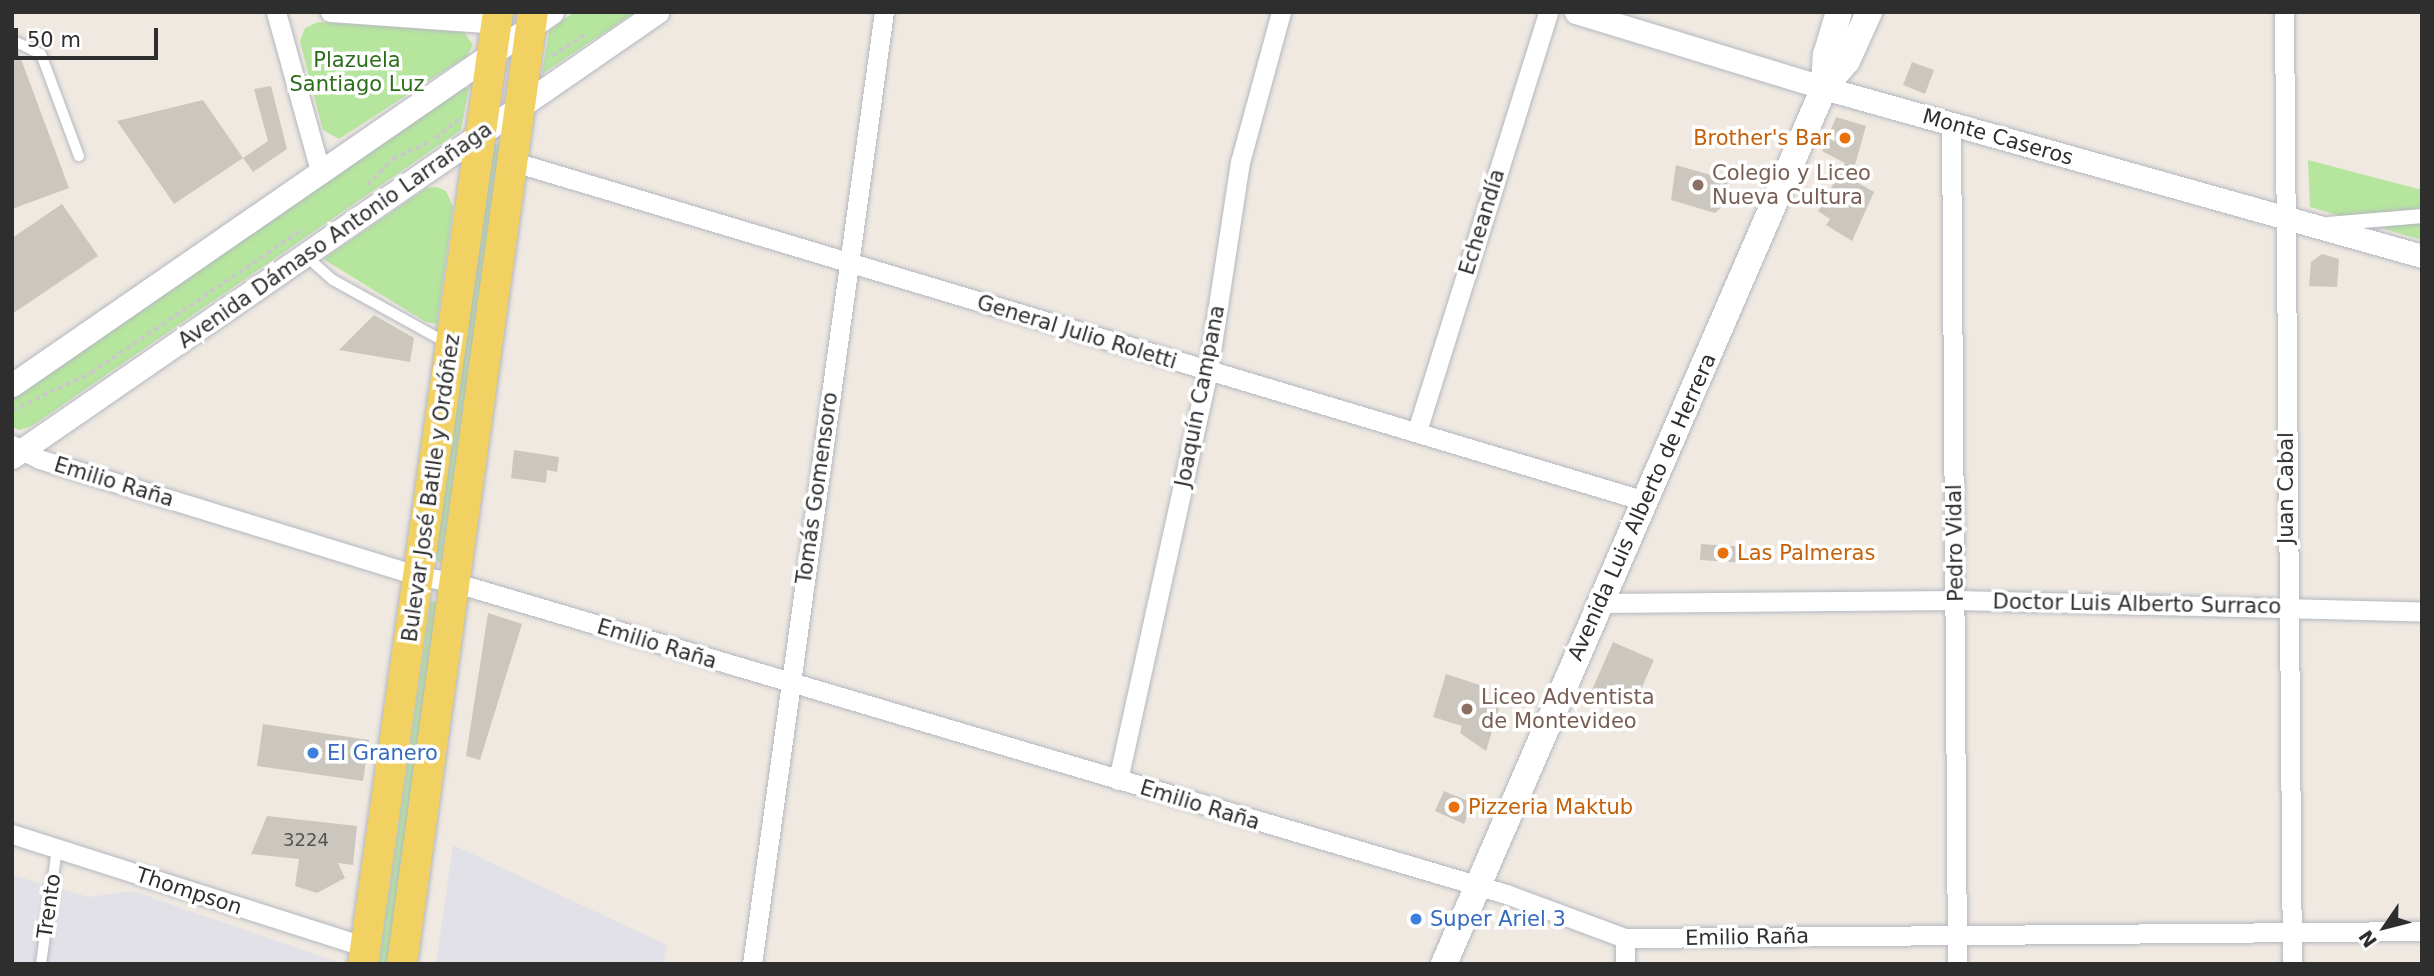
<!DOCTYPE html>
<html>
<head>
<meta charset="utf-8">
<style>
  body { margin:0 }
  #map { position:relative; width:2434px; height:976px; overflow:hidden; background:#efe9e1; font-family:"DejaVu Sans",sans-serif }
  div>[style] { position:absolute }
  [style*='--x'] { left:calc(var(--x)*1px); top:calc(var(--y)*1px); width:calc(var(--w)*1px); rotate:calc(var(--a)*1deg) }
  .industrial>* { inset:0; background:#e3e1e8 }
  .green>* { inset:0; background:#b6e59e }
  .building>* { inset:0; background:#cbc7bf }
  .path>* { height:3.5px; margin-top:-1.75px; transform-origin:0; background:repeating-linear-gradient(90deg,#c9c9c9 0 5px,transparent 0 8.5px) }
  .roads { filter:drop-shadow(0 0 2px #b4b7c1) drop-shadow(0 0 2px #b4b7c1) }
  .service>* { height:10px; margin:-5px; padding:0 5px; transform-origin:5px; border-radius:5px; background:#fff }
  .pedestrian>* { height:14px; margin:-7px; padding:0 7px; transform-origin:7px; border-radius:7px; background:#fff }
  .minor>* { height:19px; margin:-9.5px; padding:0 9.5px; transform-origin:9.5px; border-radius:9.5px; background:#fff }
  .tertiary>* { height:23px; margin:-11.5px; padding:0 11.5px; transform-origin:11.5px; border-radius:11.5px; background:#fff }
  .secondary>* { height:26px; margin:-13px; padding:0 13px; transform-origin:13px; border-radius:13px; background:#fff }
  .primary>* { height:30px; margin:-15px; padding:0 15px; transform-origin:15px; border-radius:15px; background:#f2d163 }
  .dots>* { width:19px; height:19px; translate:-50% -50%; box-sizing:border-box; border:4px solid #fff; border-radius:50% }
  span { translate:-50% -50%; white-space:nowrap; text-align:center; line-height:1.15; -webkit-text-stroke:7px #fff; paint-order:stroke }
  .number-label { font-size:18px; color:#555452 }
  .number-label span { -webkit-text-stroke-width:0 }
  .park-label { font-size:21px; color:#2c6e1b }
  .street-label { font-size:21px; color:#2e2e2e }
  .food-label { font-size:21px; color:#c56008 }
  .right { translate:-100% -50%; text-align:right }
  .left { translate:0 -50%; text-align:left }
  .education-label { font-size:21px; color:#785e54 }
  .shop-label { font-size:21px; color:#366cbe }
  .frame { position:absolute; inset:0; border:14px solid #2e2e2e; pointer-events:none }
  .north { position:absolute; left:2350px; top:892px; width:70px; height:70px; -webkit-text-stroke:5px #fff; paint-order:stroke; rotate:235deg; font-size:19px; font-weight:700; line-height:28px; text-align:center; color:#2e2e2e }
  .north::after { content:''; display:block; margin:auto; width:24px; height:32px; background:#2e2e2e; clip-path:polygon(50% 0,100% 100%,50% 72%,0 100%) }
  .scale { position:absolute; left:14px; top:28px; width:144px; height:32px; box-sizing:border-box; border:4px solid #2e2e2e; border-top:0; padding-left:9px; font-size:21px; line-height:24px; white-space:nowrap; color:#2e2e2e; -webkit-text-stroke:5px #fff; paint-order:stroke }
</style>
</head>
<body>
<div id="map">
  <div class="industrial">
    <i style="clip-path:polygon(453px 845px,667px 945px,663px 964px,436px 964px)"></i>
    <i style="clip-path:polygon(12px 875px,89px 897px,133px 891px,343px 964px,12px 964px)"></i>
  </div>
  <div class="green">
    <i style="clip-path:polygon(574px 12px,635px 12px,542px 74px,549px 31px)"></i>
    <i style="clip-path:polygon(318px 22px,464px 32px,473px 45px,467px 56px,339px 139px,323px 130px,300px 41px,305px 28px)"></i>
    <i style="clip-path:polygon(465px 87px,469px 88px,461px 130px,32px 426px,19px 430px,12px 427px,12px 397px)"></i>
    <i style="clip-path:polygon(495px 144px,502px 147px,441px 564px,435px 558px,490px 149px)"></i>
    <i style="clip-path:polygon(2308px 160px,2422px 190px,2422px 240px,2310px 207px)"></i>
    <i style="clip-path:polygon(437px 187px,446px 191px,453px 207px,437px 324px,426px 322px,323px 259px,427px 188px)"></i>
    <i style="clip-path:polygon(431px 601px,438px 603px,388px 964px,379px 964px)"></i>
  </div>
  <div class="building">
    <i style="clip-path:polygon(12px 48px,18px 51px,69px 188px,12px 209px)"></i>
    <i style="clip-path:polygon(1912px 62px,1934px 70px,1925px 94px,1903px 85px)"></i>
    <i style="clip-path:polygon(271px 86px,287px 149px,253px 172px,243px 158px,174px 204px,117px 121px,203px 100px,243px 158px,268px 141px,254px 89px)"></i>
    <i style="clip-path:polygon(1836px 117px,1866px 126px,1851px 179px,1874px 192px,1852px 241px,1826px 225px,1830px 219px,1818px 211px,1845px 163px,1822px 151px)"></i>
    <i style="clip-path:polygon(1676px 165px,1728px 180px,1722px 207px,1715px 213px,1671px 200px)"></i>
    <i style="clip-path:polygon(62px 204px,98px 256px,12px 314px,12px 238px)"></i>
    <i style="clip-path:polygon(2322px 254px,2339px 259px,2337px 287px,2309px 286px,2311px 262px)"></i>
    <i style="clip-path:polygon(374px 315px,414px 338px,410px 362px,339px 350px)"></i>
    <i style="clip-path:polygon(514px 450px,559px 457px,557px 472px,547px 470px,546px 483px,511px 478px)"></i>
    <i style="clip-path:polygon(1701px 544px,1745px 547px,1745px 563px,1700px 560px)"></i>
    <i style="clip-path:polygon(488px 613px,522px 624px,480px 760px,466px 756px)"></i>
    <i style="clip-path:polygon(1613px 642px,1654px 660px,1638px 696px,1623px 689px,1617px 703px,1591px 692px)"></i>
    <i style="clip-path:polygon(1446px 674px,1486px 687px,1483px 696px,1501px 702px,1486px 751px,1460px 733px,1462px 726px,1433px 717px)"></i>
    <i style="clip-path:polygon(263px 724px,369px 740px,363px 781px,257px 766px)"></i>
    <i style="clip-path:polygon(1444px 791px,1473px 803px,1464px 824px,1435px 811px)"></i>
    <i style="clip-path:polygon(267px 816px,357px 826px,353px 865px,338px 863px,345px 878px,317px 893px,295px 886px,299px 859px,251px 854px)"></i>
  </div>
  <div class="path">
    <i style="--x:552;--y:56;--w:38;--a:-33"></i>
    <i style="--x:435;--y:138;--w:31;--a:-38"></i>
    <i style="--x:367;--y:185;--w:37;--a:-45"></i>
    <i style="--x:393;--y:159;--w:40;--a:-25"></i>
    <i style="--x:12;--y:410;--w:87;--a:-25.1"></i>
    <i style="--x:91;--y:373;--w:256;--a:-34.2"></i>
  </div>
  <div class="roads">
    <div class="service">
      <i style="--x:12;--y:40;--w:32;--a:26"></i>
      <i style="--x:41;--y:54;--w:109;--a:69.6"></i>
      <i style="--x:306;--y:256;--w:36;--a:42"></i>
      <i style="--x:333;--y:280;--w:130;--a:28.9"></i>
      <i style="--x:41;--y:964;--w:116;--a:-82.1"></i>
    </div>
    <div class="pedestrian">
      <i style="--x:2329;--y:224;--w:93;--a:-4.9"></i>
    </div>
    <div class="minor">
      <i style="--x:276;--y:12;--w:168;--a:74.5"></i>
      <i style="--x:330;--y:12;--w:167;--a:4.1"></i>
      <i style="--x:2284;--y:12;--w:952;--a:89.52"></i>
      <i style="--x:1951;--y:123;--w:841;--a:89.59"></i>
      <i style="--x:511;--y:161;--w:1184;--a:16.69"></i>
      <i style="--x:1417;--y:431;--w:439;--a:-72.6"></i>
      <i style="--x:12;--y:445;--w:30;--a:27"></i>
      <i style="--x:39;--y:459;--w:398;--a:17.1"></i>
      <i style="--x:419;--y:576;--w:35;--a:10"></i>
      <i style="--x:453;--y:582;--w:1098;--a:16.5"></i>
      <i style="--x:1506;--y:894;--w:127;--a:20.3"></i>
      <i style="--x:1625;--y:938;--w:797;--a:-0.5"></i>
      <i style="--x:1600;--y:603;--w:356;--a:-0.5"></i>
      <i style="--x:1956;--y:600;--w:466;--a:1.4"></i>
      <i style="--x:1118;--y:780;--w:419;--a:-77.6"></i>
      <i style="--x:1208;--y:371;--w:211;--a:-81.3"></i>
      <i style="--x:1240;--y:162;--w:156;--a:-74.7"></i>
      <i style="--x:12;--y:834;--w:372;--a:17.7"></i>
      <i style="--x:1625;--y:938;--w:26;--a:90"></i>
      <i style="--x:752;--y:964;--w:961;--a:-82.11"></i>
    </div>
    <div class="tertiary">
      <i style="--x:1576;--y:12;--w:259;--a:17"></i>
      <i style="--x:1824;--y:88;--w:621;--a:15.69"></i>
      <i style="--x:12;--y:385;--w:656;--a:-34.63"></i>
      <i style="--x:12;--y:457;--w:784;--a:-34.6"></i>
    </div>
    <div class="secondary">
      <i style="--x:1824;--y:88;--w:33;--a:-87"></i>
      <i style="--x:1826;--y:55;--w:45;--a:-73.2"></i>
      <i style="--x:1444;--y:964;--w:955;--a:-66.55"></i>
      <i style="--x:1824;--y:88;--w:35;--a:-50"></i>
      <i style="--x:1847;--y:61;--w:54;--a:-65.8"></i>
    </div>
    <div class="primary">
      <i style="--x:363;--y:964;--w:962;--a:-81.93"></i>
      <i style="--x:402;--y:964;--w:961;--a:-82.17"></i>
    </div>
  </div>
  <div class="dots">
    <i style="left:1845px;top:138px;background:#e8710a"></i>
    <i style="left:1698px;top:185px;background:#8d6e63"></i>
    <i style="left:1723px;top:553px;background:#e8710a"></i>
    <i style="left:1467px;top:709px;background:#8d6e63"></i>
    <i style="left:313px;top:753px;background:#3f7fe0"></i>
    <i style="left:1454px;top:807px;background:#e8710a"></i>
    <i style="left:1416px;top:919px;background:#3f7fe0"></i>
  </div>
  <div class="number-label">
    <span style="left:306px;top:840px">3224</span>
  </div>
  <div class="park-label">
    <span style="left:357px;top:72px">Plazuela<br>Santiago Luz</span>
  </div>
  <div class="street-label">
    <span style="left:1998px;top:137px;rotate:16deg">Monte Caseros</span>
    <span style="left:1482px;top:222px;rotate:-73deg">Echeandía</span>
    <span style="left:335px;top:235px;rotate:-35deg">Avenida Dámaso Antonio Larrañaga</span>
    <span style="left:1077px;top:332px;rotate:17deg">General Julio Roletti</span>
    <span style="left:1200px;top:396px;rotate:-79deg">Joaquín Campana</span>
    <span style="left:114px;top:482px;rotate:17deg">Emilio Raña</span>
    <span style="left:431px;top:488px;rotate:-82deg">Bulevar José Batlle y Ordóñez</span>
    <span style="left:817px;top:488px;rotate:-82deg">Tomás Gomensoro</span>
    <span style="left:2286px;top:488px;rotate:-90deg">Juan Cabal</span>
    <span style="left:1642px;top:507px;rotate:-66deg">Avenida Luis Alberto de Herrera</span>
    <span style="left:1955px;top:543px;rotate:-91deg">Pedro Vidal</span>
    <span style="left:2137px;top:604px;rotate:1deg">Doctor Luis Alberto Surraco</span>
    <span style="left:657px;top:644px;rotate:17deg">Emilio Raña</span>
    <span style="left:1200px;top:805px;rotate:17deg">Emilio Raña</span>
    <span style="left:189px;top:891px;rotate:18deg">Thompson</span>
    <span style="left:49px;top:906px;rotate:-82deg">Trento</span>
    <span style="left:1747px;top:937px;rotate:-1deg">Emilio Raña</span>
  </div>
  <div class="food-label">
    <span class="right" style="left:1831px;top:138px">Brother's Bar</span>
    <span class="left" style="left:1737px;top:553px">Las Palmeras</span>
    <span class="left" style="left:1468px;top:807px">Pizzeria Maktub</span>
  </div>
  <div class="education-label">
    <span class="left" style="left:1712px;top:185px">Colegio y Liceo<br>Nueva Cultura</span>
    <span class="left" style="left:1481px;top:709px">Liceo Adventista<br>de Montevideo</span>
  </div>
  <div class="shop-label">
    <span class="left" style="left:327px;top:753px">El Granero</span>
    <span class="left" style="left:1430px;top:919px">Super Ariel 3</span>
  </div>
  <div class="frame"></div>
  <div class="north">N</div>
  <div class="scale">50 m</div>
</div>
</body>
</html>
